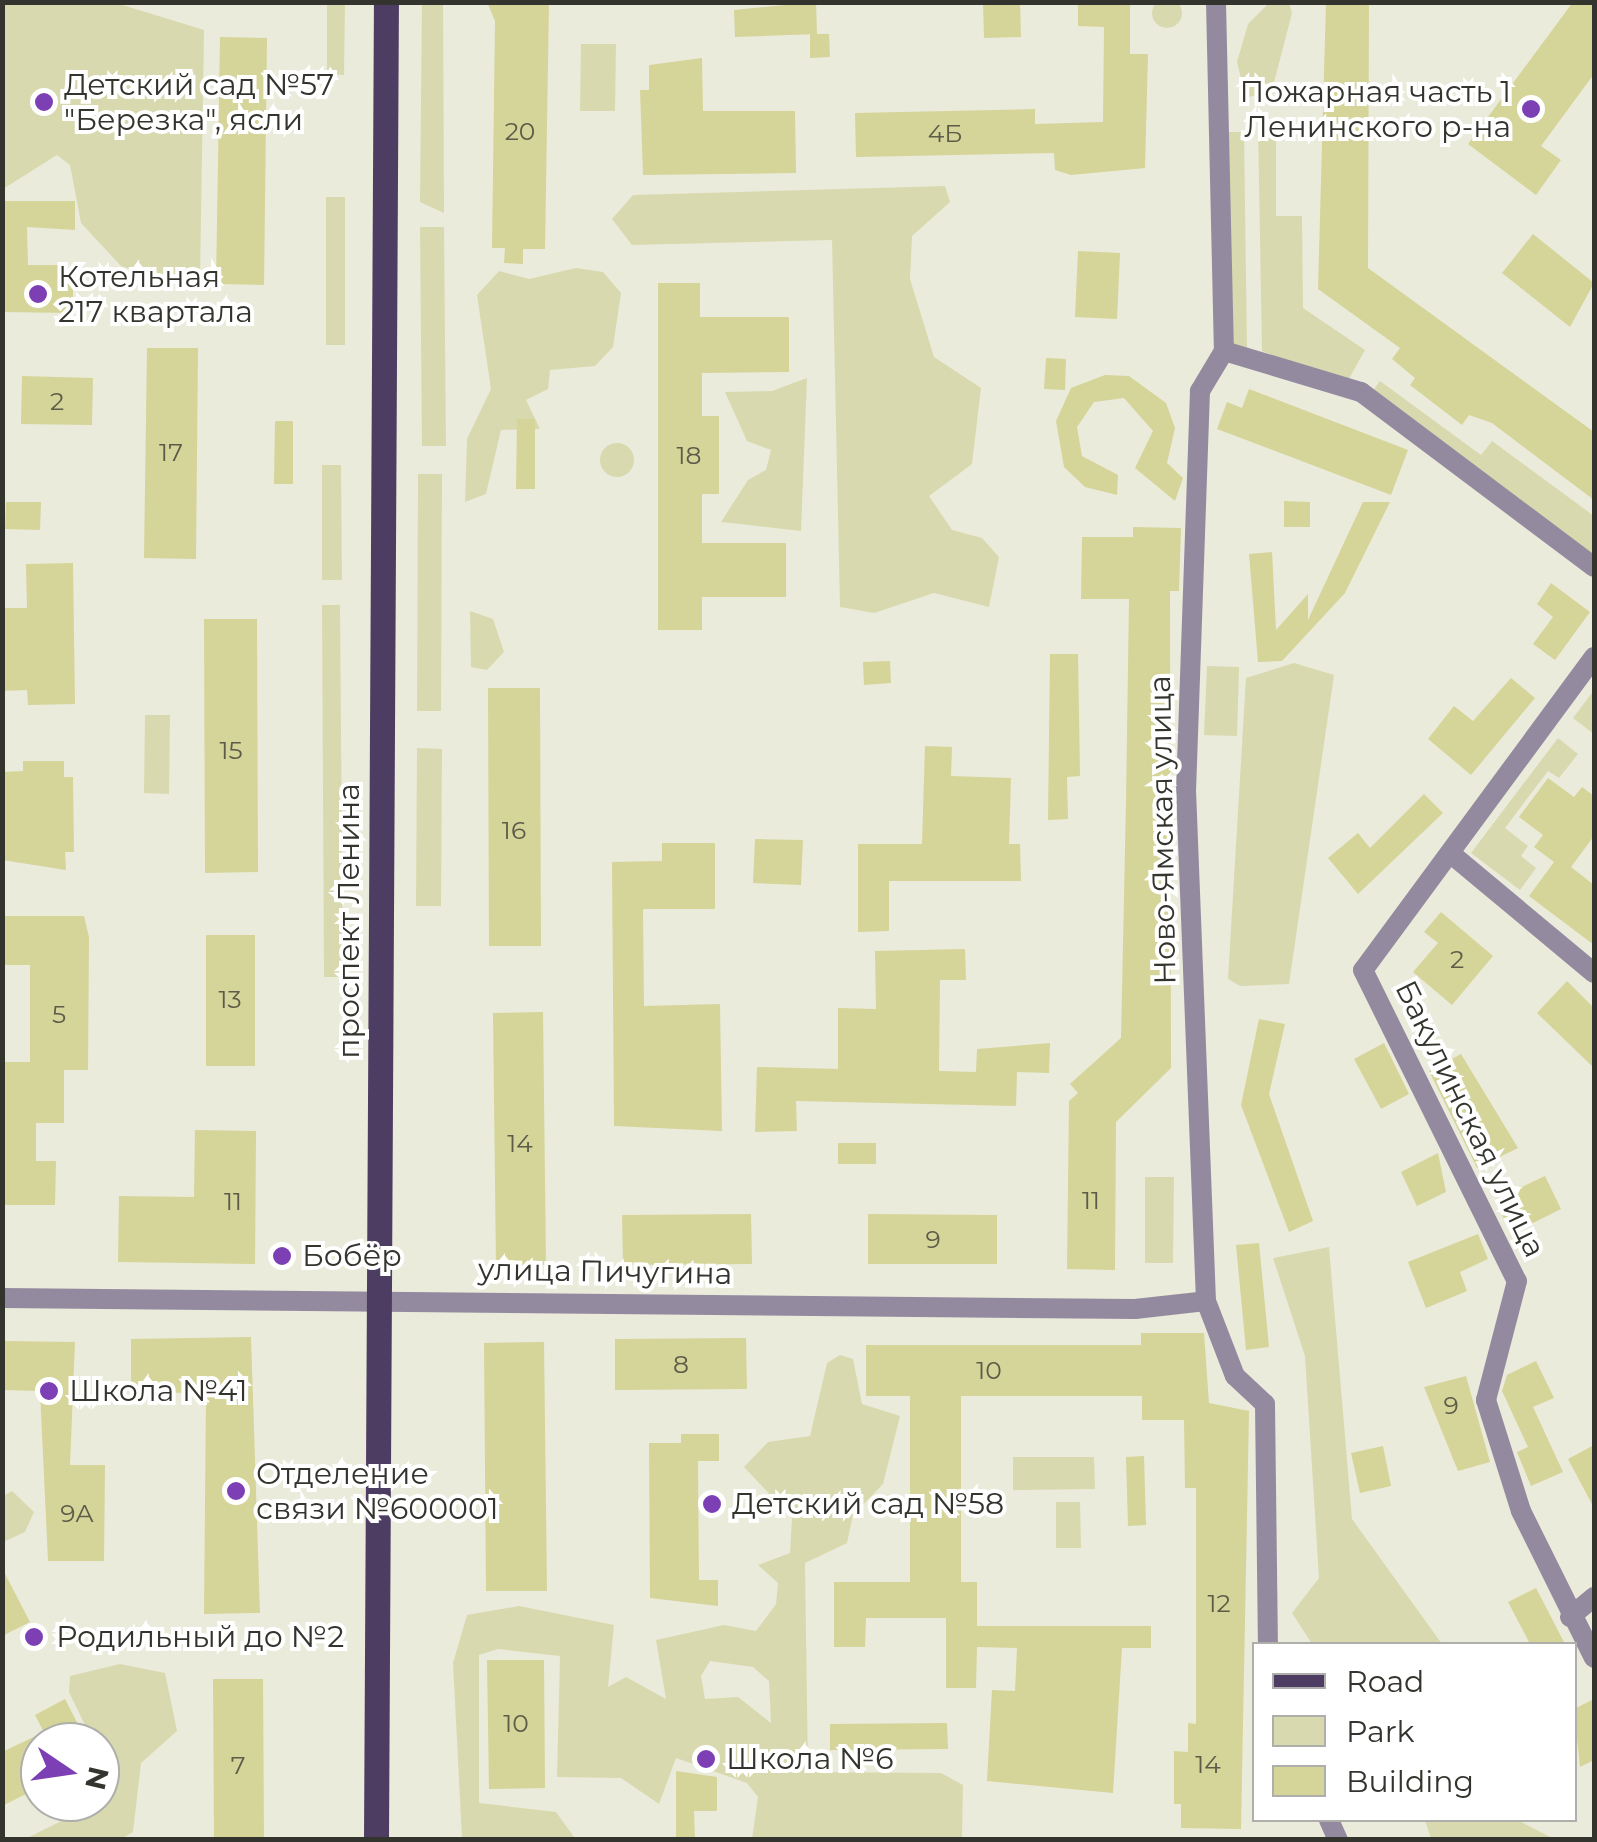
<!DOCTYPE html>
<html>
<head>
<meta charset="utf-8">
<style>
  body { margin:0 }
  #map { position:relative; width:1597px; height:1842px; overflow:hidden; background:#ebebdb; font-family:Montserrat,sans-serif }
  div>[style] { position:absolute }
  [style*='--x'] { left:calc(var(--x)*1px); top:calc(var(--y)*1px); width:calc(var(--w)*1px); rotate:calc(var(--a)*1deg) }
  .green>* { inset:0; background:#d9d9af }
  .round { border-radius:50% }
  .building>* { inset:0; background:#d5d499 }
  .minor>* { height:20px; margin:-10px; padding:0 10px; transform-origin:10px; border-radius:10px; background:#948aa0 }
  .primary>* { height:25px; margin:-12.5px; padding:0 12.5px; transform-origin:12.5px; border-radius:12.5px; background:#4e3d62 }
  .dots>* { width:28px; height:28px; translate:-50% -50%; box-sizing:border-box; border:5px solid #fff; border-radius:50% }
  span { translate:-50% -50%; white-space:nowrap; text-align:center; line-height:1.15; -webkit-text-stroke:8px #fff; paint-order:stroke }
  .number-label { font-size:25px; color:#5c5c49 }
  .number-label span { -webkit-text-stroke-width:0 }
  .poi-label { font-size:30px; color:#34342e }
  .left { translate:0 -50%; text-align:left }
  .right { translate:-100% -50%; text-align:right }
  .street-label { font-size:30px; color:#34342e }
  .frame { position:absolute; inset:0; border:5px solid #34342e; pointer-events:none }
  .legend { position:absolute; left:1252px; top:1642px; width:325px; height:180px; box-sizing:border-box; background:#fff; border:2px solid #aeaeab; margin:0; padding:12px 18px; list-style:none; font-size:30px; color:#34342e }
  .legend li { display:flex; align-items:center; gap:20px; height:50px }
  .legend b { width:50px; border:2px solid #aeaeab }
  .north { position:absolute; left:20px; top:1722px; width:100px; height:100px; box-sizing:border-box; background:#fff; border:2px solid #aeaeab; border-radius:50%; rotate:103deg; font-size:28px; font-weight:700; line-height:40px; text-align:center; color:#34342e }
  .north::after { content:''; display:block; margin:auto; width:35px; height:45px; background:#7d3fb4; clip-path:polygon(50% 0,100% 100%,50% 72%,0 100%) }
</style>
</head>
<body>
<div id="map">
  <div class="green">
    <i class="round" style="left:1152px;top:-2px;width:30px;height:30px"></i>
    <i style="clip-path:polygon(3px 2px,116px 3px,204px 30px,200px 278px,184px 287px,121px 266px,81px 223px,70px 165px,57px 155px,3px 189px)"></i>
    <i style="clip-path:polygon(1270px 2px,1289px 3px,1292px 13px,1272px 90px,1246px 98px,1237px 62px,1248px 24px)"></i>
    <i style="clip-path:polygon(327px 3px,345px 3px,344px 75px,327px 74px)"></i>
    <i style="clip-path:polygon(422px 3px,443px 3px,444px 213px,420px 202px)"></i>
    <i style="clip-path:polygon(581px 44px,616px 44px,615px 111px,580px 111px)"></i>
    <i style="clip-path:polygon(1258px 126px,1276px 126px,1276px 216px,1302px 216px,1303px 308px,1365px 350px,1346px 384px,1262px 351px)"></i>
    <i style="clip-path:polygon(1228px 132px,1244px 132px,1247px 348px,1230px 348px)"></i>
    <i style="clip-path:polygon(945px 186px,950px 202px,912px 236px,910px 279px,934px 357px,981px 388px,972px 464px,929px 496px,952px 530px,982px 538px,999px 557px,989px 607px,934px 593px,874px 613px,840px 607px,832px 240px,632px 245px,612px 219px,633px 195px)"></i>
    <i style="clip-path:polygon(326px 197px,345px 197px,345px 345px,326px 345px)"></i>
    <i style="clip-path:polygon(420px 227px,444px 227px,446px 446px,422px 446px)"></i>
    <i style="clip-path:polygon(576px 268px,603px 272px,621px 293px,613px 347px,595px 366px,550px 370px,548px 389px,526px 400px,540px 429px,501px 430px,486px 494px,465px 502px,467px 439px,491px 389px,477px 295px,499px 271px,529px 279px)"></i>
    <i style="clip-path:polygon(807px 378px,801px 531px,721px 522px,748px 480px,766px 470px,771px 450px,747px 441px,725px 392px,772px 391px)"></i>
    <i style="clip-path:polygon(1380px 381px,1481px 455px,1492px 441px,1594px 516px,1594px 556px,1372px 392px)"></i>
    <i class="round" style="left:600px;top:443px;width:34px;height:34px"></i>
    <i style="clip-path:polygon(322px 465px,341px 465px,342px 580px,322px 580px)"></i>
    <i style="clip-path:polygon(418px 474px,442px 474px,441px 711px,417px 711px)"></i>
    <i style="clip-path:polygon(322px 605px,340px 605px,343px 977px,324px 977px)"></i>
    <i style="clip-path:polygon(470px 611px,493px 619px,504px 652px,487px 670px,471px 667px)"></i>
    <i style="clip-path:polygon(1294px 663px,1334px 675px,1289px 984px,1240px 986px,1228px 979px,1246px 678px)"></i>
    <i style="clip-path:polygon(1207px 666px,1239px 667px,1237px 736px,1204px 735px)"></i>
    <i style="clip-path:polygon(1594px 690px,1594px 734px,1573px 718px)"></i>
    <i style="clip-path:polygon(145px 715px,170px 715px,169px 794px,144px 793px)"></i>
    <i style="clip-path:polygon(1558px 738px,1578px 754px,1559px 778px,1548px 771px,1505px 828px,1528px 846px,1521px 856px,1536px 868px,1520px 890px,1471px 853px)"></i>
    <i style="clip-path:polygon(417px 748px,442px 749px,441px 906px,416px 906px)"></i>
    <i style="clip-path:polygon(1145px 1177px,1174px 1177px,1173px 1263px,1145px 1263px)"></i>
    <i style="clip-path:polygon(1329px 1247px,1352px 1519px,1442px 1644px,1312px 1644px,1292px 1613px,1319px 1578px,1305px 1356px,1273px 1258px)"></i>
    <i style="clip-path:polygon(evenodd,840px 1355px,853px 1359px,862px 1404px,900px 1416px,883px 1484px,853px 1515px,847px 1543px,805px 1563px,808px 1772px,941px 1773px,963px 1785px,962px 1839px,752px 1839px,758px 1797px,747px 1783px,676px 1758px,659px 1804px,621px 1778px,557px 1777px,560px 1656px,498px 1649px,479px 1655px,479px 1803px,556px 1812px,574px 1837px,462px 1838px,453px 1663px,467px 1615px,519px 1606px,614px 1625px,608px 1687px,626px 1677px,666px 1699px,656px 1640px,724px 1625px,756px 1631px,776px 1604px,778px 1583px,758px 1565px,790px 1553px,792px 1518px,744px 1467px,768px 1442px,810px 1436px,827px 1363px,840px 1355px,710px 1661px,753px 1667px,769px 1681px,771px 1723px,738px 1697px,705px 1699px,701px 1676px,710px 1661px)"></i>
    <i style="clip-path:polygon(1013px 1457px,1094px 1457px,1095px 1489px,1013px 1490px)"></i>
    <i style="clip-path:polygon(12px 1491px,34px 1512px,25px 1532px,3px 1542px,3px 1496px)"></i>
    <i style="clip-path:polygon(1056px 1502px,1080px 1502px,1081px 1548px,1056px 1548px)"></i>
    <i style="clip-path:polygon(120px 1664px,165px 1673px,177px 1731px,141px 1763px,133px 1832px,121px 1839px,25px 1839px,100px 1802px,112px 1781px,69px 1692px,70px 1676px)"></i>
    <i style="clip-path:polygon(1425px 1820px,1517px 1820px,1554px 1839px,1431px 1839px)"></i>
  </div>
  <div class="building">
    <i style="clip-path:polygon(487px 2px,549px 2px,545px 249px,523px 249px,523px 264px,504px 263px,505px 248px,492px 248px,495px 21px)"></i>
    <i style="clip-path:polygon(816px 2px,817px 34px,735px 37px,734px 10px)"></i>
    <i style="clip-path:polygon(983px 2px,1020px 2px,1021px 37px,984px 38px)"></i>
    <i style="clip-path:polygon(1078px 2px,1130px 2px,1130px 54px,1148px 54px,1145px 168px,1071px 175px,1055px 170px,1054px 153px,856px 157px,855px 113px,1035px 109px,1035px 124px,1103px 122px,1104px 27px,1078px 26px)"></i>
    <i style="clip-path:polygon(1326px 2px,1369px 2px,1368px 268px,1594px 432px,1594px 500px,1492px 423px,1469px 415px,1462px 425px,1410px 385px,1415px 378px,1392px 359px,1400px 348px,1318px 289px)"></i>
    <i style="clip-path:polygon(1573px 2px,1594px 2px,1594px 74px,1541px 146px,1561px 160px,1536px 195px,1468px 144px)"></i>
    <i style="clip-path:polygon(810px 34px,829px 34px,830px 57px,810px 58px)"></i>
    <i style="clip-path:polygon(220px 37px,267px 38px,264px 285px,216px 284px)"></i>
    <i style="clip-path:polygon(702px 58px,703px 111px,795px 111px,796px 173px,643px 175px,640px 90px,649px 90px,649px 65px)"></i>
    <i style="clip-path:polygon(2px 201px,75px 201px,75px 230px,27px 227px,28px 265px,64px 265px,64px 276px,73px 276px,73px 313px,2px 312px)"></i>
    <i style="clip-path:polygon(1533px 234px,1594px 283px,1570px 327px,1502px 273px)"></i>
    <i style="clip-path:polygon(1078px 251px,1120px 253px,1117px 319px,1075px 317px)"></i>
    <i style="clip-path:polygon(658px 283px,700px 283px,700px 317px,789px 317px,789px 372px,702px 373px,702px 416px,719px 416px,719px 494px,702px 494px,702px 543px,786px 543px,786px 597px,702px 597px,702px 630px,658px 630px)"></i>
    <i style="clip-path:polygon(147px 348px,198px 348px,196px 559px,144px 558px)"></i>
    <i style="clip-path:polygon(1046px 358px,1066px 359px,1065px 390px,1044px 389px)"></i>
    <i style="clip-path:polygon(1105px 375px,1129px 376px,1166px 403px,1175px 428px,1167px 463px,1183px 478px,1175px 501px,1135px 468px,1153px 431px,1124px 398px,1094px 402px,1077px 427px,1082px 456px,1118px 475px,1117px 495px,1085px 487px,1064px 467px,1056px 421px,1071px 388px)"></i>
    <i style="clip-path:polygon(22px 376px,93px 378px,92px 425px,21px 424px)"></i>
    <i style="clip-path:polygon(1249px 389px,1408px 450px,1391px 495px,1217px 429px,1227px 402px,1242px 408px)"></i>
    <i style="clip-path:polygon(517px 419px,535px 419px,535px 489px,516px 489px)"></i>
    <i style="clip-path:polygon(275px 421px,293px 421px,293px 484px,274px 484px)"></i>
    <i style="clip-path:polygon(1284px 501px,1310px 502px,1310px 527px,1284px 527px)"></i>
    <i style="clip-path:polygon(6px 502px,41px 502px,40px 530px,5px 529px)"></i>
    <i style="clip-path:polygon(1363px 502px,1390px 502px,1345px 593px,1282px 661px,1258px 662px,1249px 554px,1272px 552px,1276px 630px,1308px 594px,1308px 620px)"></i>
    <i style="clip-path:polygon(1133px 527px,1181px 528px,1179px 591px,1170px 591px,1171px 1068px,1116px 1122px,1115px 1270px,1067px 1269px,1069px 1101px,1078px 1093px,1070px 1084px,1121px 1038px,1126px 801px,1129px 599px,1081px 599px,1082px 537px,1133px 537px)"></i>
    <i style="clip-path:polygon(73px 563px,75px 704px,28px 705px,27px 690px,2px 691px,2px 608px,27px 608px,26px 564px)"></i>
    <i style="clip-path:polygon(1551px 583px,1590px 612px,1555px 660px,1533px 644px,1553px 617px,1537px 604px)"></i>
    <i style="clip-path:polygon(204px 619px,257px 619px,258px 872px,205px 873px)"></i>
    <i style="clip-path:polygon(1050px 654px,1078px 654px,1080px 776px,1067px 777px,1068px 819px,1048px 820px)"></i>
    <i style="clip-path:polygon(890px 661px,891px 683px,864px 685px,863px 662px)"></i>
    <i style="clip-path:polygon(1511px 678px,1535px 698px,1471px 775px,1428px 739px,1454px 706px,1473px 721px)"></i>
    <i style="clip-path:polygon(488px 688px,540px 688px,541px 946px,489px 946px)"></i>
    <i style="clip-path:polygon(925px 746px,952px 747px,951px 776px,1011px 778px,1009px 844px,1020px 844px,1021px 881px,889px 881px,889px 931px,858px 932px,858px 844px,922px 844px)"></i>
    <i style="clip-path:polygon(23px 761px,64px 761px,64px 777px,73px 777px,74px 852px,65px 852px,66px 870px,2px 860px,2px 772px,23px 771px)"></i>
    <i style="clip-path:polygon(1548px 778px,1574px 797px,1582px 787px,1594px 796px,1594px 836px,1571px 867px,1594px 885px,1594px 945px,1529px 896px,1554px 862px,1534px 847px,1543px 835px,1519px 817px)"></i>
    <i style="clip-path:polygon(1424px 794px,1443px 813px,1358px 894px,1328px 858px,1358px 833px,1370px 848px)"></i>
    <i style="clip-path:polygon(755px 839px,803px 840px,801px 885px,753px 883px)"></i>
    <i style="clip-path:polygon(662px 843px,715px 843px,715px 909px,643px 909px,644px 1006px,720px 1004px,722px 1131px,614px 1126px,612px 862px,662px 861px)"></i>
    <i style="clip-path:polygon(1441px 912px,1493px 956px,1452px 1005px,1413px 972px,1438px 943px,1424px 932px)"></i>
    <i style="clip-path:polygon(2px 916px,84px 916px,89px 937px,88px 1070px,64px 1070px,64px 1123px,36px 1123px,36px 1161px,56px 1161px,55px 1205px,2px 1205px,2px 1062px,30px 1062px,30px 965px,2px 965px)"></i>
    <i style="clip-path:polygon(206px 935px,255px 935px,255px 1066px,206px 1066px)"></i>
    <i style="clip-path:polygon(965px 949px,966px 980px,940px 980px,939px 1071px,976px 1072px,977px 1049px,1050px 1043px,1049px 1073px,1017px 1072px,1016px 1106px,796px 1101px,797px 1131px,755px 1132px,757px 1067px,838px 1069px,838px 1008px,876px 1009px,875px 951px)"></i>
    <i style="clip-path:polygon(1567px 981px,1594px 1008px,1594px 1068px,1537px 1013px)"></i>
    <i style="clip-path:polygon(543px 1012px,546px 1265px,496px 1266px,493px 1013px)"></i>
    <i style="clip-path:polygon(1259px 1019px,1285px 1024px,1269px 1094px,1313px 1221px,1289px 1232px,1241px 1105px)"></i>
    <i style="clip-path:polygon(1384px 1043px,1409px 1094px,1381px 1109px,1354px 1059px)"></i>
    <i style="clip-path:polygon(1461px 1054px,1518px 1148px,1477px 1168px,1429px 1071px)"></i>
    <i style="clip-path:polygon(195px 1130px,256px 1131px,255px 1264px,118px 1262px,119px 1196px,194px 1197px)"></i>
    <i style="clip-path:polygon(838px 1143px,876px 1143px,876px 1164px,838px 1164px)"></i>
    <i style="clip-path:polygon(1438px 1153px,1446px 1192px,1417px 1206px,1401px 1172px)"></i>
    <i style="clip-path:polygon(1545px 1176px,1561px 1209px,1511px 1234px,1495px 1200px)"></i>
    <i style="clip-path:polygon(751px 1214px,752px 1264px,623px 1265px,622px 1215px)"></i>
    <i style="clip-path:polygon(868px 1214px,997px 1215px,997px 1264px,868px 1264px)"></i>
    <i style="clip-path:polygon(1478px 1234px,1488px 1259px,1460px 1272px,1467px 1291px,1426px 1308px,1408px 1262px)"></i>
    <i style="clip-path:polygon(1259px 1243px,1269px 1347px,1246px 1350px,1236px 1245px)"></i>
    <i style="clip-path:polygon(1141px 1333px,1204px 1333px,1209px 1403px,1249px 1411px,1241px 1829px,1181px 1828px,1181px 1804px,1174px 1804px,1174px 1751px,1188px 1752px,1188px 1723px,1196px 1724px,1196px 1488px,1185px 1488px,1184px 1420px,1142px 1420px,1142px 1396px,961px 1396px,961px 1582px,977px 1582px,977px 1626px,1151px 1626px,1151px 1648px,1122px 1648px,1113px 1793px,987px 1781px,992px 1690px,1015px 1691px,1017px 1648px,977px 1647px,976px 1688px,946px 1688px,946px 1618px,866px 1618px,865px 1647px,834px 1647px,834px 1582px,910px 1582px,910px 1396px,866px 1396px,866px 1345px,1141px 1345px)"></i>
    <i style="clip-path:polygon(251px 1337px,260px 1613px,204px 1614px,206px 1392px,131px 1394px,131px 1339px)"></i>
    <i style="clip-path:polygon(746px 1338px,747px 1389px,615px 1390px,615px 1339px)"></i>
    <i style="clip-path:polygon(2px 1341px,75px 1342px,70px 1465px,105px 1465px,104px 1561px,48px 1561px,40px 1391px,2px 1390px)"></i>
    <i style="clip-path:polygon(544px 1342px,547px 1591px,486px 1591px,484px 1343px)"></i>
    <i style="clip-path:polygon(1536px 1361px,1554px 1398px,1533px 1407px,1563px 1472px,1531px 1486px,1517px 1452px,1528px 1447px,1502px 1391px,1507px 1375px)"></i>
    <i style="clip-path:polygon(1466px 1376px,1490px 1462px,1458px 1471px,1424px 1387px)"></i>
    <i style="clip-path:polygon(681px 1434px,719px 1434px,719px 1461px,698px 1461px,699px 1580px,718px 1580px,718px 1606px,650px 1598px,649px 1443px,681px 1443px)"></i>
    <i style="clip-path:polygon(1594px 1445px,1594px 1508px,1568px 1459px)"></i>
    <i style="clip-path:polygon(1383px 1446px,1391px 1486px,1360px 1493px,1351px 1453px)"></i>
    <i style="clip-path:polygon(1144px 1456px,1146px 1525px,1128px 1526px,1126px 1457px)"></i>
    <i style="clip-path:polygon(2px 1568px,30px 1622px,2px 1636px)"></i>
    <i style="clip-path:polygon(1536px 1588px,1565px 1644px,1530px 1644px,1508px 1602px)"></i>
    <i style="clip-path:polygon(487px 1660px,544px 1660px,545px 1788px,489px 1789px)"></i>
    <i style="clip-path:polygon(213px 1679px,263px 1679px,264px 1840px,214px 1840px)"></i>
    <i style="clip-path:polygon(65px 1699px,87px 1742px,49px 1742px,35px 1715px)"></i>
    <i style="clip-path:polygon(1594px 1699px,1594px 1760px,1580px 1767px,1574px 1709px)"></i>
    <i style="clip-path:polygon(947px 1723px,948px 1749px,830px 1750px,830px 1724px)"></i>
    <i style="clip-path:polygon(40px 1734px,40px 1787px,2px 1806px,2px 1752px)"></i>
    <i style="clip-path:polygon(676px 1771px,717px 1777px,717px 1811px,694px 1811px,695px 1840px,676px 1840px)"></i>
  </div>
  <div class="minor">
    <i style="--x:1216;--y:2;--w:349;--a:88.7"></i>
    <i style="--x:1224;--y:351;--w:47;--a:121"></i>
    <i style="--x:1200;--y:391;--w:399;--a:92"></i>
    <i style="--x:1186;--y:790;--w:511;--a:87.76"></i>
    <i style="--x:1206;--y:1301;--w:80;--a:68.9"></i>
    <i style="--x:1235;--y:1376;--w:41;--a:43"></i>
    <i style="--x:1265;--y:1404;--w:240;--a:89.3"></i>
    <i style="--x:1224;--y:351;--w:143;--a:16.7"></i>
    <i style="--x:1361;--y:392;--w:291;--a:36.9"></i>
    <i style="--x:1594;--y:657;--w:389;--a:126.4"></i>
    <i style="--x:1363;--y:970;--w:347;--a:63.7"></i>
    <i style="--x:1517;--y:1281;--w:123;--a:104.6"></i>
    <i style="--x:1486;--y:1400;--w:116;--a:72.5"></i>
    <i style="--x:1521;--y:1511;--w:164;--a:63.6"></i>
    <i style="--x:1450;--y:853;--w:187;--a:39.8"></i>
    <i style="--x:2;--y:1298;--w:1133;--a:0.56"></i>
    <i style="--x:1135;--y:1309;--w:71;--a:-6.4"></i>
    <i style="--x:1570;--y:1617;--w:31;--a:-40"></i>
    <i style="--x:1329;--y:1820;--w:22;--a:66"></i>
  </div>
  <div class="primary">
    <i style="--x:376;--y:1840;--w:1838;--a:-89.69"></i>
  </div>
  <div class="dots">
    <i style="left:44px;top:102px;background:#7d3fb4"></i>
    <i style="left:1531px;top:109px;background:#7d3fb4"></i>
    <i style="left:38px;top:294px;background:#7d3fb4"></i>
    <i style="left:282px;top:1256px;background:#7d3fb4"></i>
    <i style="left:49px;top:1391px;background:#7d3fb4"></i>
    <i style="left:236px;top:1491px;background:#7d3fb4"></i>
    <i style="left:712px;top:1504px;background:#7d3fb4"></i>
    <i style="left:34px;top:1637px;background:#7d3fb4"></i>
    <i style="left:706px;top:1759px;background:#7d3fb4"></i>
  </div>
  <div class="number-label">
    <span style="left:520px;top:131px">20</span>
    <span style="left:945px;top:133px">4Б</span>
    <span style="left:57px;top:401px">2</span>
    <span style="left:171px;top:452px">17</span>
    <span style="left:689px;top:455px">18</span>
    <span style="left:231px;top:750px">15</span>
    <span style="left:514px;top:830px">16</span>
    <span style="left:1457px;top:959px">2</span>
    <span style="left:230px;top:999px">13</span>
    <span style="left:59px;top:1014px">5</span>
    <span style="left:520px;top:1143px">14</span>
    <span style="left:1091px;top:1200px">11</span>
    <span style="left:233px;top:1201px">11</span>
    <span style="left:933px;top:1239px">9</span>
    <span style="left:681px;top:1364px">8</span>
    <span style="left:989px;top:1370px">10</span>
    <span style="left:1451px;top:1405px">9</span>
    <span style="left:77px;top:1513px">9А</span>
    <span style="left:1219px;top:1603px">12</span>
    <span style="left:516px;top:1723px">10</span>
    <span style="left:1208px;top:1764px">14</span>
    <span style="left:238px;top:1765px">7</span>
  </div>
  <div class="poi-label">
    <span class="left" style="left:64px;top:102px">Детский сад №57<br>"Березка", ясли</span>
    <span class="right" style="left:1511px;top:109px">Пожарная часть 1<br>Ленинского р-на</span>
    <span class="left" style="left:58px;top:294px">Котельная<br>217 квартала</span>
    <span class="left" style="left:302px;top:1256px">Бобёр</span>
    <span class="left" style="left:69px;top:1391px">Школа №41</span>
    <span class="left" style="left:256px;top:1491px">Отделение<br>связи №600001</span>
    <span class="left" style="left:732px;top:1504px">Детский сад №58</span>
    <span class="left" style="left:56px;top:1637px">Родильный до №2</span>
    <span class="left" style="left:726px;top:1759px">Школа №6</span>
  </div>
  <div class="street-label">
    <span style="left:1163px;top:830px;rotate:-91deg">Ново-Ямская улица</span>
    <span style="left:349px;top:921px;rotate:-90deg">проспект Ленина</span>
    <span style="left:1470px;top:1119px;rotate:64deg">Бакулинская улица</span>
    <span style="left:605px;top:1272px;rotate:1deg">улица Пичугина</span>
  </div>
  <div class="frame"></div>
  <ul class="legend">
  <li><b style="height:12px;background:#4e3d62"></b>Road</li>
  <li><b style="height:28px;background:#d9d9af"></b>Park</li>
  <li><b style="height:28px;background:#d5d499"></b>Building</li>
  </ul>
  <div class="north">N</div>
</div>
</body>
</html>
